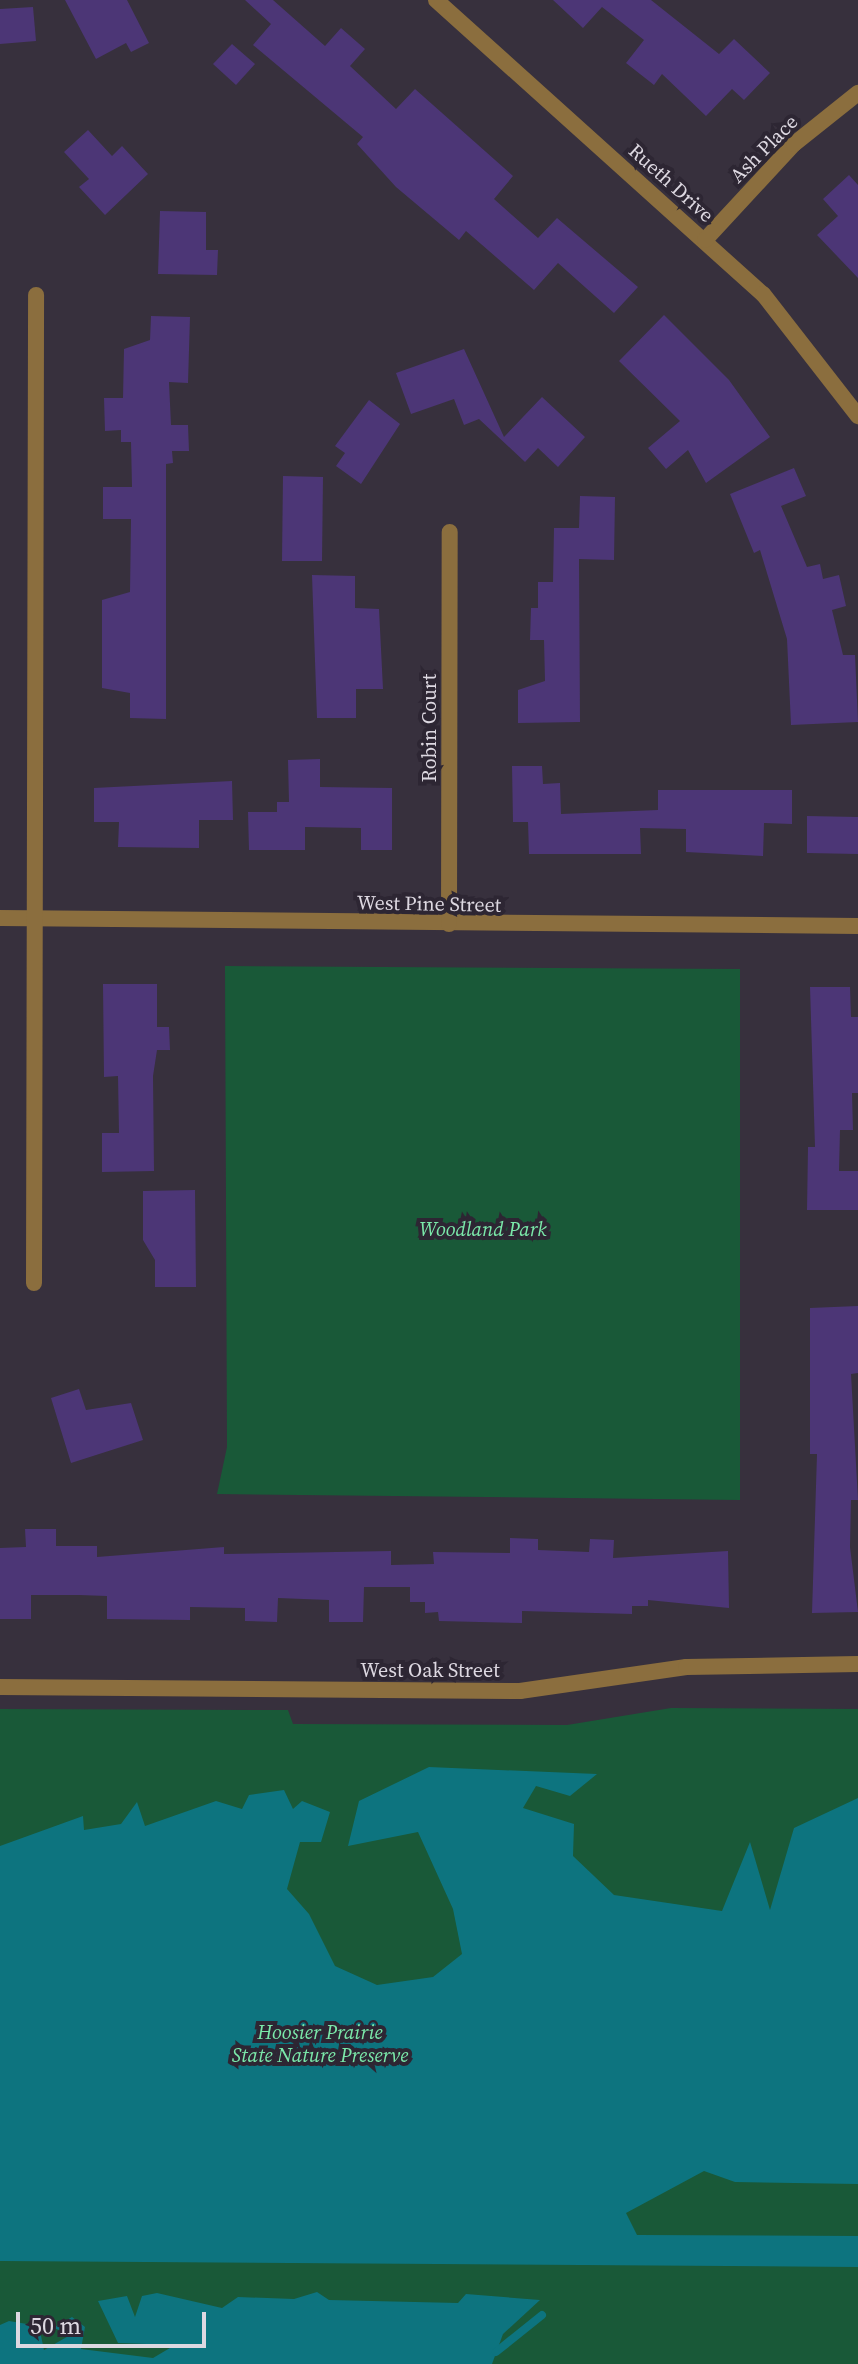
<!DOCTYPE html>
<html>
<head>
<meta charset="utf-8">
<style>
  body { margin:0 }
  #map { position:relative; width:858px; height:2364px; overflow:hidden; background:#37303d; font-family:"Source Serif 4",serif }
  div>[style] { position:absolute }
  [style*='--x'] { left:calc(var(--x)*1px); top:calc(var(--y)*1px); width:calc(var(--w)*1px); rotate:calc(var(--a)*1deg) }
  .green>* { inset:0; background:#195938 }
  .water>* { inset:0; background:#0d747f }
  .stream>* { height:8px; margin:-4px; padding:0 4px; transform-origin:4px; border-radius:4px; background:#0d747f }
  .building>* { inset:0; background:#4c3676 }
  .minor>* { height:16px; margin:-8px; padding:0 8px; transform-origin:8px; border-radius:8px; background:#8b6e3e }
  span { translate:-50% -50%; white-space:nowrap; text-align:center; line-height:1.15; -webkit-text-stroke:8px #2d2633; paint-order:stroke }
  .street-label { font-size:20px; color:#ddd8e1 }
  .park-label { font-size:20px; color:#7be9aa; font-style:italic }
  .scale { position:absolute; left:16px; top:2312px; width:190px; height:36px; box-sizing:border-box; border:4px solid #ddd8e1; border-top:0; padding-left:10px; font-size:24px; line-height:28px; white-space:nowrap; color:#ddd8e1; -webkit-text-stroke:6px #2d2633; paint-order:stroke }
</style>
</head>
<body>
<div id="map">
  <div class="green">
    <i style="clip-path:polygon(225px 966px,740px 969px,740px 1500px,217px 1494px,227px 1447px)"></i>
    <i style="clip-path:polygon(671px 1708px,858px 1709px,858px 2364px,0 2364px,0 1709px,288px 1710px,293px 1724px,567px 1725px)"></i>
  </div>
  <div class="water">
    <i style="clip-path:polygon(429px 1767px,597px 1774px,570px 1796px,536px 1786px,523px 1808px,574px 1824px,573px 1856px,614px 1895px,722px 1911px,750px 1842px,770px 1910px,794px 1828px,858px 1798px,858px 2184px,735px 2182px,704px 2171px,626px 2213px,637px 2235px,858px 2236px,858px 2267px,0 2261px,0 1846px,83px 1816px,84px 1830px,121px 1824px,137px 1802px,145px 1826px,216px 1801px,242px 1809px,249px 1795px,284px 1790px,293px 1809px,302px 1801px,330px 1812px,321px 1842px,300px 1842px,287px 1889px,309px 1914px,335px 1966px,377px 1985px,433px 1977px,462px 1954px,453px 1909px,418px 1832px,348px 1846px,359px 1801px)"></i>
    <i style="clip-path:polygon(317px 2292px,329px 2300px,458px 2303px,466px 2294px,540px 2300px,503px 2334px,492px 2364px,0 2364px,0 2325px,9px 2321px,39px 2326px,44px 2350px,72px 2334px,53px 2328px,72px 2317px,85px 2327px,81px 2349px,153px 2358px,175px 2345px,118px 2343px,98px 2301px,127px 2296px,135px 2317px,142px 2296px,157px 2293px,222px 2308px,238px 2297px,294px 2299px)"></i>
  </div>
  <div class="stream">
    <i style="--x:496;--y:2352;--w:59;--a:-38.8"></i>
  </div>
  <div class="building">
    <i style="clip-path:polygon(65px 0,127px 0,149px 43px,131px 52px,126px 43px,96px 59px)"></i>
    <i style="clip-path:polygon(245px 0,273px 0,325px 46px,341px 28px,365px 49px,350px 66px,396px 109px,415px 89px,513px 176px,494px 199px,538px 238px,557px 218px,638px 287px,614px 313px,558px 263px,534px 290px,466px 231px,459px 240px,396px 187px,357px 144px,363px 137px,253px 45px,271px 24px)"></i>
    <i style="clip-path:polygon(553px 0,651px 0,719px 54px,734px 39px,770px 73px,744px 100px,732px 89px,706px 116px,662px 74px,654px 85px,626px 63px,644px 40px,602px 7px,583px 28px)"></i>
    <i style="clip-path:polygon(33px 7px,36px 41px,0 44px,0 9px)"></i>
    <i style="clip-path:polygon(232px 44px,255px 64px,236px 85px,213px 64px)"></i>
    <i style="clip-path:polygon(88px 130px,112px 156px,122px 146px,148px 174px,105px 215px,79px 187px,89px 179px,64px 152px)"></i>
    <i style="clip-path:polygon(849px 175px,858px 185px,858px 278px,817px 235px,838px 216px,823px 199px)"></i>
    <i style="clip-path:polygon(160px 211px,206px 212px,206px 250px,218px 250px,217px 275px,158px 274px)"></i>
    <i style="clip-path:polygon(664px 315px,729px 380px,770px 437px,706px 483px,688px 450px,666px 469px,648px 448px,680px 421px,619px 361px)"></i>
    <i style="clip-path:polygon(151px 316px,190px 317px,188px 383px,169px 382px,171px 425px,188px 425px,189px 451px,172px 451px,173px 463px,166px 464px,166px 719px,130px 718px,130px 693px,102px 688px,102px 600px,130px 592px,131px 519px,103px 519px,103px 487px,132px 487px,131px 442px,121px 442px,121px 430px,105px 431px,104px 398px,123px 398px,124px 349px,150px 340px)"></i>
    <i style="clip-path:polygon(464px 349px,504px 437px,542px 397px,585px 437px,558px 467px,538px 448px,525px 462px,479px 419px,464px 425px,454px 399px,411px 414px,396px 373px)"></i>
    <i style="clip-path:polygon(369px 400px,400px 424px,361px 484px,336px 466px,345px 453px,335px 446px)"></i>
    <i style="clip-path:polygon(794px 468px,806px 496px,781px 506px,807px 567px,820px 564px,823px 579px,839px 575px,846px 606px,832px 610px,843px 655px,855px 655px,858px 722px,791px 725px,787px 639px,760px 550px,754px 553px,730px 494px)"></i>
    <i style="clip-path:polygon(283px 476px,323px 477px,322px 561px,282px 561px)"></i>
    <i style="clip-path:polygon(580px 496px,615px 497px,614px 560px,579px 559px,580px 722px,518px 723px,518px 690px,545px 681px,544px 640px,530px 640px,531px 608px,538px 608px,538px 582px,553px 582px,554px 528px,579px 528px)"></i>
    <i style="clip-path:polygon(312px 575px,355px 576px,355px 608px,379px 609px,383px 689px,356px 689px,356px 718px,317px 718px)"></i>
    <i style="clip-path:polygon(320px 759px,320px 787px,392px 788px,392px 850px,361px 850px,361px 828px,305px 827px,305px 850px,249px 850px,248px 812px,277px 812px,277px 802px,289px 802px,288px 760px)"></i>
    <i style="clip-path:polygon(512px 766px,542px 766px,543px 784px,560px 783px,561px 814px,658px 810px,658px 790px,792px 790px,792px 824px,764px 823px,763px 856px,686px 852px,686px 829px,640px 828px,641px 854px,529px 854px,528px 822px,513px 822px)"></i>
    <i style="clip-path:polygon(232px 781px,233px 820px,199px 820px,199px 848px,118px 847px,119px 822px,94px 822px,94px 788px)"></i>
    <i style="clip-path:polygon(807px 816px,858px 817px,858px 854px,807px 853px)"></i>
    <i style="clip-path:polygon(103px 984px,157px 984px,157px 1027px,169px 1027px,170px 1050px,157px 1050px,153px 1076px,154px 1171px,102px 1172px,102px 1133px,119px 1133px,118px 1076px,104px 1077px)"></i>
    <i style="clip-path:polygon(810px 987px,850px 987px,851px 1017px,858px 1017px,858px 1093px,852px 1093px,853px 1130px,840px 1130px,839px 1171px,858px 1171px,858px 1210px,807px 1210px,808px 1147px,815px 1147px)"></i>
    <i style="clip-path:polygon(195px 1190px,196px 1287px,155px 1287px,155px 1260px,143px 1240px,143px 1191px)"></i>
    <i style="clip-path:polygon(858px 1306px,858px 1373px,851px 1374px,858px 1500px,851px 1500px,850px 1547px,858px 1612px,812px 1613px,817px 1454px,810px 1454px,810px 1308px)"></i>
    <i style="clip-path:polygon(79px 1389px,86px 1410px,131px 1403px,143px 1440px,71px 1463px,51px 1398px)"></i>
    <i style="clip-path:polygon(25px 1529px,56px 1529px,56px 1546px,97px 1546px,97px 1557px,224px 1547px,224px 1554px,391px 1551px,391px 1565px,434px 1564px,433px 1552px,510px 1553px,510px 1538px,538px 1539px,538px 1550px,589px 1552px,590px 1539px,614px 1540px,613px 1558px,728px 1551px,729px 1608px,648px 1600px,648px 1606px,632px 1606px,632px 1614px,522px 1611px,522px 1623px,439px 1621px,438px 1612px,425px 1613px,425px 1602px,410px 1602px,410px 1587px,364px 1587px,363px 1622px,329px 1622px,329px 1600px,278px 1598px,277px 1622px,245px 1621px,245px 1608px,190px 1607px,190px 1620px,107px 1619px,107px 1596px,79px 1595px,31px 1595px,31px 1619px,0 1619px,0 1548px,26px 1547px)"></i>
  </div>
  <div class="minor">
    <i style="--x:436;--y:0;--w:440;--a:42"></i>
    <i style="--x:763;--y:294;--w:155;--a:52.1"></i>
    <i style="--x:705;--y:240;--w:131;--a:-47.2"></i>
    <i style="--x:794;--y:144;--w:82;--a:-38.6"></i>
    <i style="--x:0;--y:918;--w:858;--a:0.53"></i>
    <i style="--x:449;--y:924;--w:392;--a:-89.9"></i>
    <i style="--x:34;--y:1283;--w:988;--a:-89.88"></i>
    <i style="--x:0;--y:1687;--w:520;--a:0.44"></i>
    <i style="--x:520;--y:1691;--w:168;--a:-8.2"></i>
    <i style="--x:686;--y:1667;--w:172;--a:-1"></i>
  </div>
  <div class="street-label">
    <span style="left:764px;top:149px;rotate:-45deg">Ash Place</span>
    <span style="left:671px;top:183px;rotate:42deg">Rueth Drive</span>
    <span style="left:429px;top:728px;rotate:-90deg">Robin Court</span>
    <span style="left:429px;top:904px;rotate:1deg">West Pine Street</span>
    <span style="left:430px;top:1670px">West Oak Street</span>
  </div>
  <div class="park-label">
    <span style="left:483px;top:1229px">Woodland Park</span>
    <span style="left:320px;top:2044px">Hoosier Prairie<br>State Nature Preserve</span>
  </div>
  <div class="scale">50 m</div>
</div>
</body>
</html>
